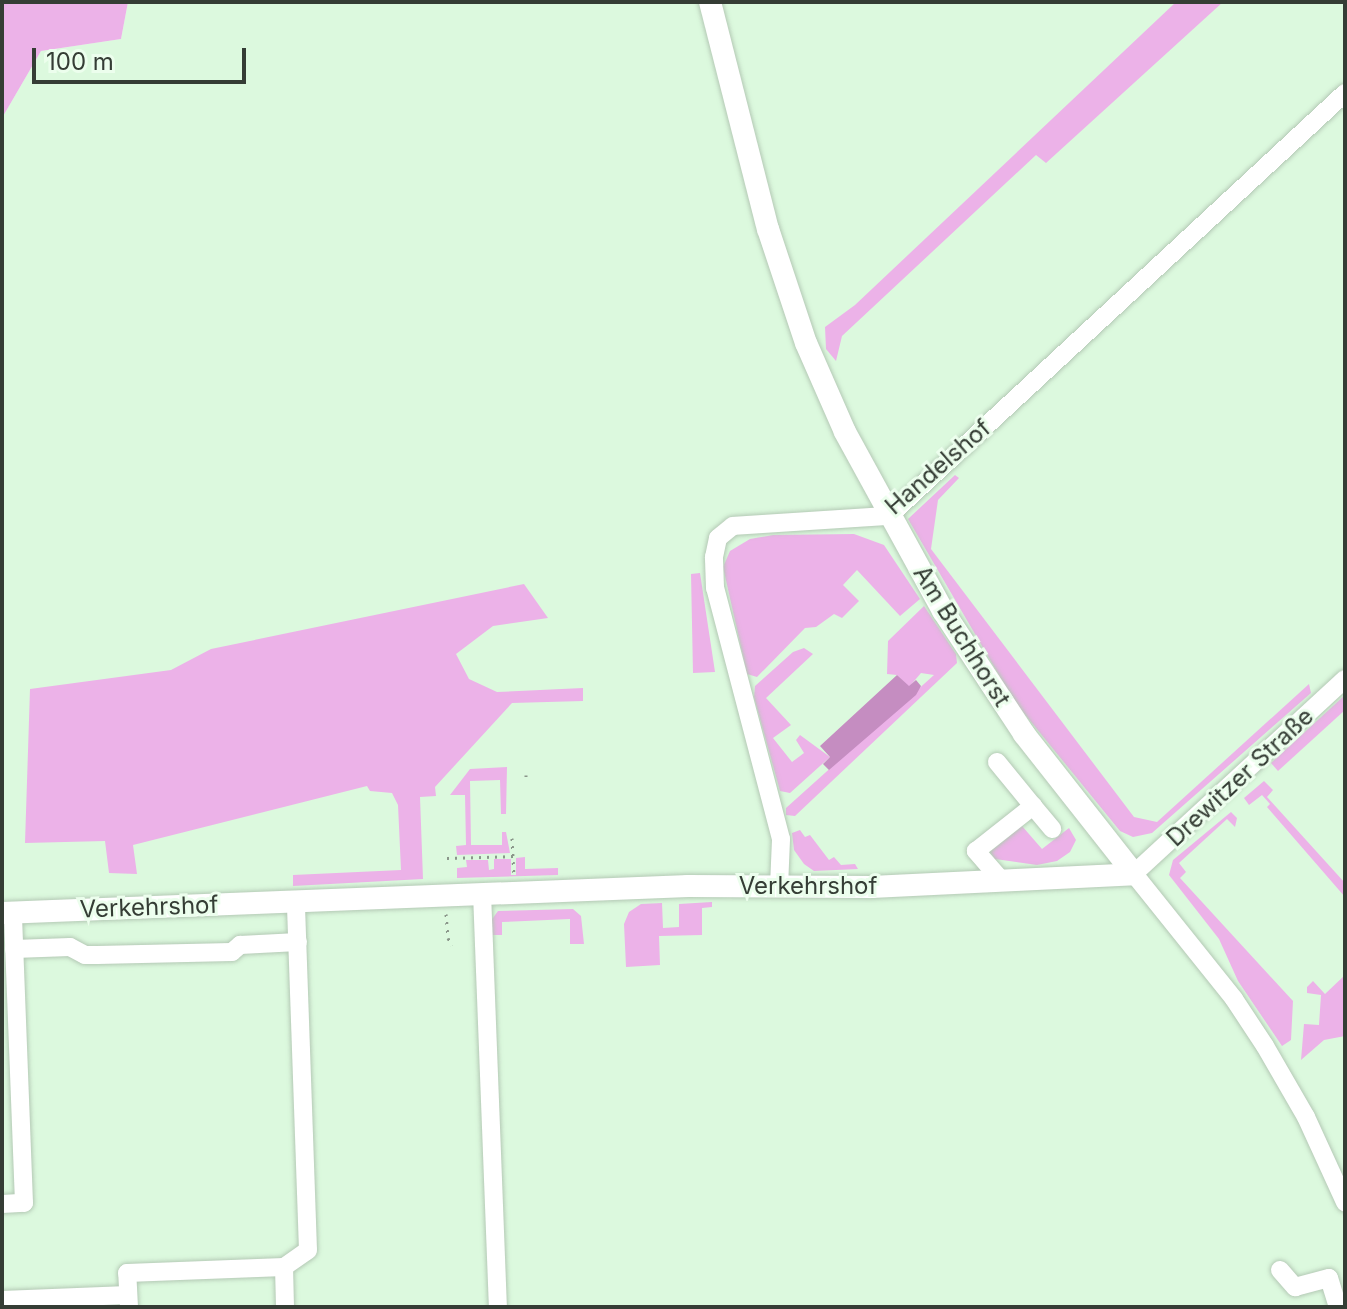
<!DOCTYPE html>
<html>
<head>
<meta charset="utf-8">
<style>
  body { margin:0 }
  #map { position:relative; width:1347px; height:1309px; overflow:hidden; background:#ecfeed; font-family:Inter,sans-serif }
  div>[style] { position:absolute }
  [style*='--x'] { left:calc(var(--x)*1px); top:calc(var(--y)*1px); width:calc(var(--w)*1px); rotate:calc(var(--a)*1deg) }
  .built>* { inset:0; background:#dcf9de }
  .green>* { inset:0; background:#ecb2e8 }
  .water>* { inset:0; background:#c58dc1 }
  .path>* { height:3px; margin-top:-1.5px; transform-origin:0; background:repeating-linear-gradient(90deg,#8a968a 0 2px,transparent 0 8px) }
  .roads { filter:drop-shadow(0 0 2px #b4c9b5) drop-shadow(0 0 2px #b4c9b5) }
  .minor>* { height:18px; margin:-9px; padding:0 9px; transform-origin:9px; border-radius:9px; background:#fff }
  .major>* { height:22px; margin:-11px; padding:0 11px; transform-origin:11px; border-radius:11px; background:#fff }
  span { translate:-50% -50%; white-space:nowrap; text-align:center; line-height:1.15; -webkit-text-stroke:6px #ecfeed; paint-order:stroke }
  .street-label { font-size:24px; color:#353d35 }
  .frame { position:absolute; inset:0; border:4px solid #353d35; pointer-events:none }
  .scale { position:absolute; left:32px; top:48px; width:214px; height:36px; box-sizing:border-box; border:4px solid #353d35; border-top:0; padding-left:10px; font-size:24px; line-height:28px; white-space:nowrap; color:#353d35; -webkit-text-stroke:6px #ecfeed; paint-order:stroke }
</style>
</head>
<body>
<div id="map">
  <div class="built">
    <i style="clip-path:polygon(128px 2px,1345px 2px,1345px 1307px,2px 1307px,2px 118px,41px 51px,121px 39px)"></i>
  </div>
  <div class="green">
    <i style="clip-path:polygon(2px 2px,128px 2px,121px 39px,41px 51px,2px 118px)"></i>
    <i style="clip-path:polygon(1176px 2px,1223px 2px,1046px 163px,1036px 155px,842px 336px,836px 361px,826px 349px,825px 327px,855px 305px)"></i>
    <i style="clip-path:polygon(955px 475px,959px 478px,938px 500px,931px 549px,1134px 817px,1157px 822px,1309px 684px,1311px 693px,1152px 833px,1133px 837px,1120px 831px,1014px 701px,908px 519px)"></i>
    <i style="clip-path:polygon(854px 534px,884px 545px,920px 599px,900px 616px,857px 570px,843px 585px,859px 601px,842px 618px,834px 614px,816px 627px,805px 628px,757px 677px,747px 674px,723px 567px,730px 551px,750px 539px,773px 535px)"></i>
    <i style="clip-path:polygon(700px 573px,715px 672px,693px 673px,691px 574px)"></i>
    <i style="clip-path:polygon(524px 584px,548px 618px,493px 626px,456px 654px,469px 679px,497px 692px,583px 688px,583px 701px,512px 703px,435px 787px,436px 796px,420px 797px,423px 879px,293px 886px,293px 875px,401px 870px,398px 805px,392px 793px,370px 791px,367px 786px,133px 845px,137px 874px,109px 873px,105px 841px,25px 843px,30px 689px,171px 670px,211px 649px)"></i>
    <i style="clip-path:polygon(924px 606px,956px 654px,957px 663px,795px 816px,786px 815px,786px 808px,934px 675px,921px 673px,909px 687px,897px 675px,887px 674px,888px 641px)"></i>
    <i style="clip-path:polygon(804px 648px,813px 654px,766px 698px,791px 725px,773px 738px,792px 762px,804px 753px,796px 740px,800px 735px,830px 757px,790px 793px,780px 791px,754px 697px,755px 686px,793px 652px)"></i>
    <i style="clip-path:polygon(1345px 695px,1345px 710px,1278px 771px,1271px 763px)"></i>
    <i style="clip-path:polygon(507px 767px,506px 814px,501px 814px,500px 780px,470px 781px,471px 845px,502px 845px,502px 832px,506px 832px,510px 853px,457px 855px,456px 846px,466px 845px,465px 795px,450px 795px,470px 769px)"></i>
    <i style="clip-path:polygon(1264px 781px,1273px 790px,1267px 797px,1345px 883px,1345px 897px,1267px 807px,1270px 804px,1262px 795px,1249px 805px,1244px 798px)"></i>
    <i style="clip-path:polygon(1231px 812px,1237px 818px,1235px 827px,1227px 819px,1179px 863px,1186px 872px,1180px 878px,1293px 1001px,1291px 1040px,1282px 1046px,1238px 981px,1219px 939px,1169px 875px,1173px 860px)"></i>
    <i style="clip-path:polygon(1022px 826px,1042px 849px,1069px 828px,1076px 840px,1070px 852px,1057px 861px,1037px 865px,995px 859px,990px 852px)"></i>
    <i style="clip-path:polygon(800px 830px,805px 837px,810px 835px,829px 860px,834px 857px,841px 865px,855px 864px,858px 869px,814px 871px,804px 864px,794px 850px,792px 833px)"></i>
    <i style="clip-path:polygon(525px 857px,525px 869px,558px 868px,558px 875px,457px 878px,457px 868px,467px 867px,466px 860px,488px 860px,489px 870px,494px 869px,494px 859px,511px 859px,511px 875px,516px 875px,516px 858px)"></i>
    <i style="clip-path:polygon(712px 902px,712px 907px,702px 908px,702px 935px,659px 936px,660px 965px,626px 967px,624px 924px,629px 912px,641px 904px,662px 903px,663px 928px,679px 927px,679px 904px)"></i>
    <i style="clip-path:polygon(573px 909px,581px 916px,584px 944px,570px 944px,570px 919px,502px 922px,502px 935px,491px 935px,490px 922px,498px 911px)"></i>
    <i style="clip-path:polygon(1345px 975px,1345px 1036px,1324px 1040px,1301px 1060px,1304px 1024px,1319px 1025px,1321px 995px,1307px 993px,1307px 987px,1313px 981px,1325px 994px)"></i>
  </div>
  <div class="water">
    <i style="clip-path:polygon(897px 675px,909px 686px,916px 680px,921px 686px,916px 695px,829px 770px,823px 764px,830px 757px,820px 746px)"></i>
  </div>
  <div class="path">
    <i style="--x:526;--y:775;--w:3;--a:90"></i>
    <i style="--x:512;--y:838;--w:38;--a:87"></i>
    <i style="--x:447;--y:858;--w:66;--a:-1.7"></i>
    <i style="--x:446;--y:914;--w:24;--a:85"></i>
    <i style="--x:448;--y:938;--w:8;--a:60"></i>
  </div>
  <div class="roads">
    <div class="minor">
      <i style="--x:1345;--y:679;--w:287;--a:137.3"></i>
      <i style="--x:1134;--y:874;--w:160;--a:51.3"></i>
      <i style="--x:1234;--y:999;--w:56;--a:56.6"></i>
      <i style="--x:1265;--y:1046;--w:82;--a:60"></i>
      <i style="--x:1306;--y:1117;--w:94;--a:65.4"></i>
      <i style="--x:997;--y:762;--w:57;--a:50.7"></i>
      <i style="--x:1002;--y:881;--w:40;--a:-131"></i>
      <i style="--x:976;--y:851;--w:73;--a:-38.3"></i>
      <i style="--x:1033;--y:806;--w:30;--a:50"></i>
      <i style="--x:779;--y:887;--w:48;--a:-87.6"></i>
      <i style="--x:781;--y:839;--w:260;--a:-104.7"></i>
      <i style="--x:715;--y:588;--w:31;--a:-92"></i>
      <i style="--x:714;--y:557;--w:19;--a:-78"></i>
      <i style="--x:718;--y:538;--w:19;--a:-39"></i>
      <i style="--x:733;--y:526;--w:156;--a:-3.7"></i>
      <i style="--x:889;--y:516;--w:622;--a:-42.85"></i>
      <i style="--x:482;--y:893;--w:414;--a:87.8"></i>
      <i style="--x:14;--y:949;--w:56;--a:-2"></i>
      <i style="--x:70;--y:947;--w:17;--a:28"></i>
      <i style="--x:85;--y:955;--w:12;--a:0"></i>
      <i style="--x:97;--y:955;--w:135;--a:-1.3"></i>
      <i style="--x:232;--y:952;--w:11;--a:-41"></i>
      <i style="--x:240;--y:945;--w:58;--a:-3"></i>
      <i style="--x:2;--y:1204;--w:22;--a:-3"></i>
      <i style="--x:24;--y:1203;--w:290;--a:-92.2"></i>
      <i style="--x:1280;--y:1270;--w:23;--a:49"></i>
      <i style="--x:1295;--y:1287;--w:35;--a:-15"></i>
      <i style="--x:1329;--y:1278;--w:30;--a:73"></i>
      <i style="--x:2;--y:1300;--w:126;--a:-2.3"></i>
      <i style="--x:129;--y:1307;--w:34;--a:-93"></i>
      <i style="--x:127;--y:1273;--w:157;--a:-2.2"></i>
      <i style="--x:285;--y:1307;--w:40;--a:-91.4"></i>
      <i style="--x:284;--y:1267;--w:29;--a:-35"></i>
      <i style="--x:308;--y:1250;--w:349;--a:-92"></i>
    </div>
    <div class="major">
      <i style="--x:710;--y:2;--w:234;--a:75.7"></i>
      <i style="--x:768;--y:229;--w:120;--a:71.6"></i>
      <i style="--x:806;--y:343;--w:97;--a:66.3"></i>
      <i style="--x:845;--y:432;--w:204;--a:61.3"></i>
      <i style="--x:943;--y:611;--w:147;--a:56.6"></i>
      <i style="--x:1024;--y:734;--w:178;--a:51.8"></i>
      <i style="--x:2;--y:913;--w:687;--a:-2.25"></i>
      <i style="--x:688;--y:886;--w:184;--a:0.3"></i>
      <i style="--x:872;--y:887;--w:262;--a:-2.8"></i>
    </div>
  </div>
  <div class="street-label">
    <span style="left:938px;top:467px;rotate:-41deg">Handelshof</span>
    <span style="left:962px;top:636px;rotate:58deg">Am Buchhorst</span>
    <span style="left:1240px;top:777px;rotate:-43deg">Drewitzer Straße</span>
    <span style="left:808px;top:886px">Verkehrshof</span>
    <span style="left:149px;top:907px;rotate:-2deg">Verkehrshof</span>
  </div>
  <div class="frame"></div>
  <div class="scale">100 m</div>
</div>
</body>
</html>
